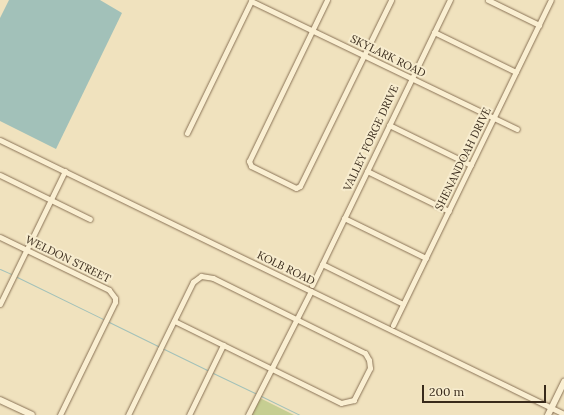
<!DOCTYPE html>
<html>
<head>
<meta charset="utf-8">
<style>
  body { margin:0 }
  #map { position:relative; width:564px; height:415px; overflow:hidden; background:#f0e2be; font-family:Lora,serif }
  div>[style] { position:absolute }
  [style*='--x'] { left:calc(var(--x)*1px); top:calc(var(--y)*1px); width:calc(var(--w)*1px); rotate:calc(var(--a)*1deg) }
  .green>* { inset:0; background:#c6ce92 }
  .water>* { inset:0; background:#a2c1b9 }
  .stream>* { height:1px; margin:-0.5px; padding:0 0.5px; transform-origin:0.5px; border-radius:0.5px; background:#a2c1b9 }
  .roads { filter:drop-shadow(0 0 1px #897256) drop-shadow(0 0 1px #897256) }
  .minor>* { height:5px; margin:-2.5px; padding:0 2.5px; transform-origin:2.5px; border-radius:2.5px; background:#faefd2 }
  .tertiary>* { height:6px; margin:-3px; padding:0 3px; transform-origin:3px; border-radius:3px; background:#faefd2 }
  span { translate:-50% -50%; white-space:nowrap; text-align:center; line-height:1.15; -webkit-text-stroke:4px #f7ecce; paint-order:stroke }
  .street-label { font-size:11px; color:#382a1b }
  .scale { position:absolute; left:422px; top:385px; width:124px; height:18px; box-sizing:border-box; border:2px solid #382a1b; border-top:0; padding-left:5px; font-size:12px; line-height:14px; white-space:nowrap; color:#382a1b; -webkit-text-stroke:3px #f7ecce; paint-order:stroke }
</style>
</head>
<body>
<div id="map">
  <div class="green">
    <i style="clip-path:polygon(260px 398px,294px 415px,252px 415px)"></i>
  </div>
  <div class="water">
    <i style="clip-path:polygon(9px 0,100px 0,122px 13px,56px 149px,0 121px,0 18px)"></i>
  </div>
  <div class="stream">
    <i style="--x:0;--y:269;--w:12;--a:24"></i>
    <i style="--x:17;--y:277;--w:96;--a:26"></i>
    <i style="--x:109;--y:322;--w:55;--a:26.1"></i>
    <i style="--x:164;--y:349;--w:48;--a:26"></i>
    <i style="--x:213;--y:373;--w:47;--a:25.5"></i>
    <i style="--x:261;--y:396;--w:43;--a:26"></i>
  </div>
  <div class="roads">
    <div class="minor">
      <i style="--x:327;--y:0;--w:179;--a:115.8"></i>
      <i style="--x:249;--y:161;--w:5;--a:68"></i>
      <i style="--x:251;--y:166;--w:50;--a:26.1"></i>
      <i style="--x:296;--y:188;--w:4;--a:-27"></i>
      <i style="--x:300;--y:186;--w:207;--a:-63.9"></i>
      <i style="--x:488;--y:0;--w:57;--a:26.1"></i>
      <i style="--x:434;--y:32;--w:91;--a:26"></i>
      <i style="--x:389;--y:125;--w:91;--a:26"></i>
      <i style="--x:187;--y:133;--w:147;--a:-64.1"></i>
      <i style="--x:251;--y:1;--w:295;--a:25.7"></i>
      <i style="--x:0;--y:140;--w:627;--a:25.91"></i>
      <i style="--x:367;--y:171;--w:91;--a:26"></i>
      <i style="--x:0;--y:175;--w:100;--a:26.1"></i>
      <i style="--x:344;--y:218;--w:91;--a:26"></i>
      <i style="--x:0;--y:237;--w:121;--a:25.9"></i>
      <i style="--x:109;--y:290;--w:10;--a:53"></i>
      <i style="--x:115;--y:298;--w:4;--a:90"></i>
      <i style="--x:115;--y:302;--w:126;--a:116"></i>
      <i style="--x:322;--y:264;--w:90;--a:26.3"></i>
      <i style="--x:312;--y:285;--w:317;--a:-64.2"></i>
      <i style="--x:0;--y:304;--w:148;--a:-64"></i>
      <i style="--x:393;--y:325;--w:361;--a:-64.1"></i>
      <i style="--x:128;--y:415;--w:73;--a:-64.1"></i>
      <i style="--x:160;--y:349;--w:75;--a:-63.8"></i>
      <i style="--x:193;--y:282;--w:10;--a:-37"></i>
      <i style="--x:201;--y:276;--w:12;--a:9"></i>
      <i style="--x:213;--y:278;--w:169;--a:26.3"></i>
      <i style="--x:365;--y:353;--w:8;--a:60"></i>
      <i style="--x:369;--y:360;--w:8;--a:83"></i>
      <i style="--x:370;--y:368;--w:36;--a:117"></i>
      <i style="--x:354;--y:400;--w:13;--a:167"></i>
      <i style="--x:341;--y:403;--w:186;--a:-153.8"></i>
      <i style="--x:189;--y:415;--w:78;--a:-64.1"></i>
      <i style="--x:248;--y:415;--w:139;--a:-63.1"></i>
    </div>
    <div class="tertiary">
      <i style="--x:0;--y:400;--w:35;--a:25"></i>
      <i style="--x:548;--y:415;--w:37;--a:-64"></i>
    </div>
  </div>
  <div class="street-label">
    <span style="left:388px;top:56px;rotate:26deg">SKYLARK ROAD</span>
    <span style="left:371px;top:138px;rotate:-65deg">VALLEY FORGE DRIVE</span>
    <span style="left:463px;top:159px;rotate:-64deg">SHENANDOAH DRIVE</span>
    <span style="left:68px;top:259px;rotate:26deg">WELDON STREET</span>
    <span style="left:286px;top:268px;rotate:26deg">KOLB ROAD</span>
  </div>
  <div class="scale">200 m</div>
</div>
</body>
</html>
